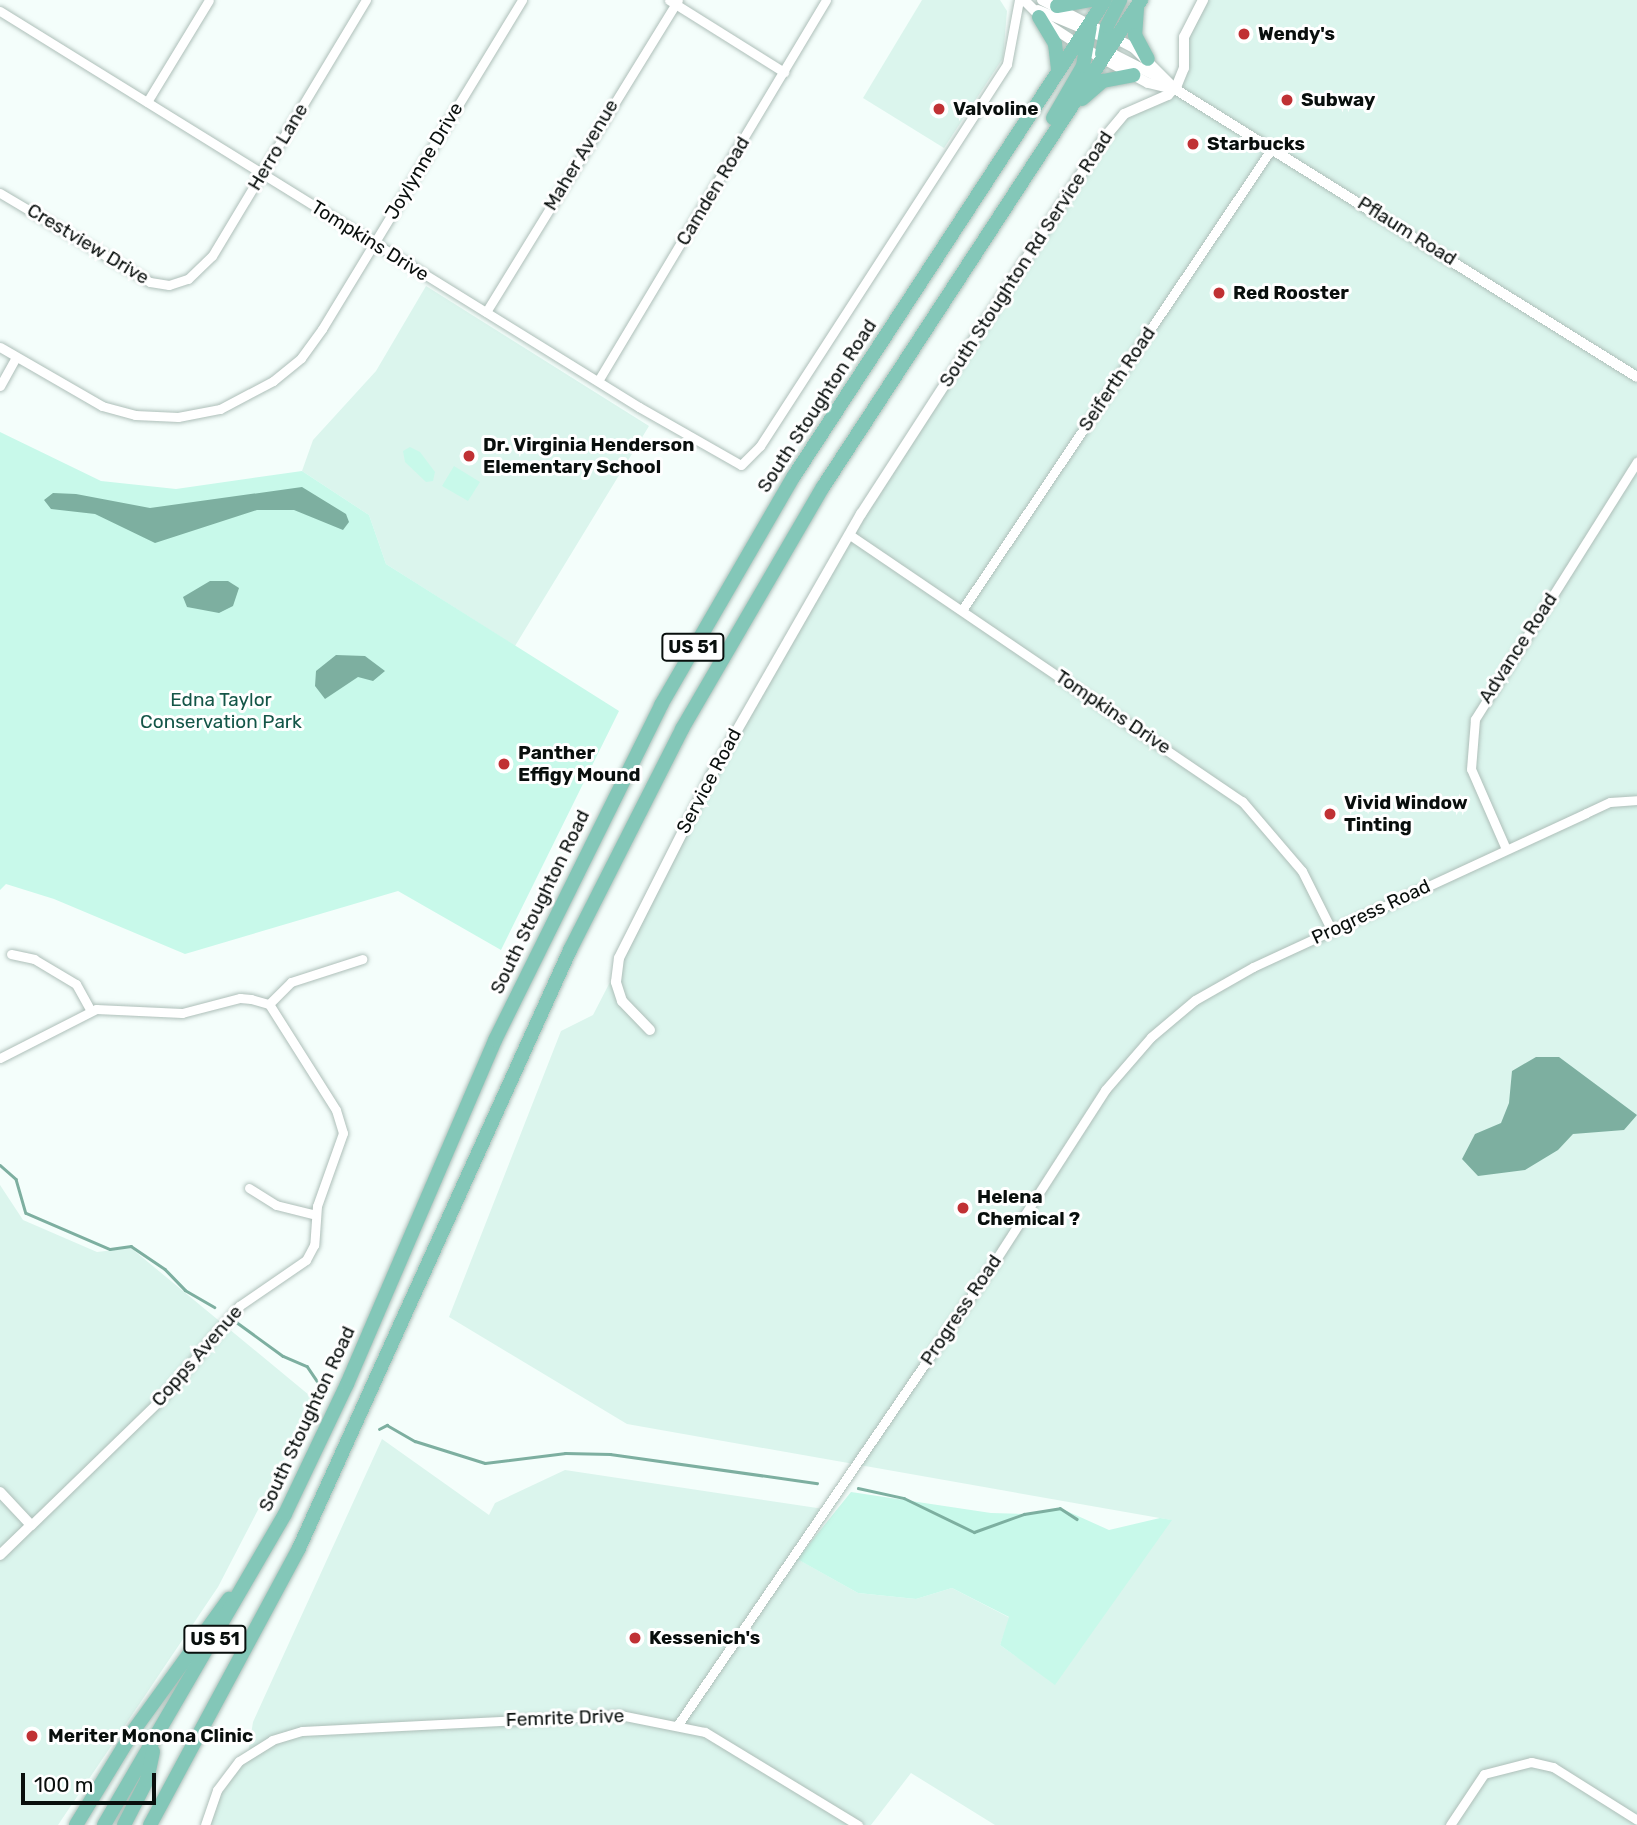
<!DOCTYPE html>
<html>
<head>
<meta charset="utf-8">
<style>
  body { margin:0 }
  #map { position:relative; width:1637px; height:1825px; overflow:hidden; background:#f4fefb; font-family:Rubik,sans-serif }
  div>[style] { position:absolute }
  [style*='--x'] { left:calc(var(--x)*1px); top:calc(var(--y)*1px); width:calc(var(--w)*1px); rotate:calc(var(--a)*1deg) }
  .built>* { inset:0; background:#dbf5ed }
  .green>* { inset:0; background:#c8f9ea }
  .water>* { inset:0; background:#7dafa0 }
  .stream>* { height:2.5px; margin:-1.25px; padding:0 1.25px; transform-origin:1.25px; border-radius:1.25px; background:#7dafa0 }
  .roads { filter:drop-shadow(0 0 2px #aebfb9) drop-shadow(0 0 2px #aebfb9) }
  .minor>* { height:9px; margin:-4.5px; padding:0 4.5px; transform-origin:4.5px; border-radius:4.5px; background:#fff }
  .tertiary>* { height:10px; margin:-5px; padding:0 5px; transform-origin:5px; border-radius:5px; background:#fff }
  .primary>* { height:14px; margin:-7px; padding:0 7px; transform-origin:7px; border-radius:7px; background:#83c7b8 }
  .dots>* { width:19px; height:19px; translate:-50% -50%; box-sizing:border-box; border:4px solid #fff; border-radius:50% }
  span { translate:-50% -50%; white-space:nowrap; text-align:center; line-height:1.15; -webkit-text-stroke:6px #fff; paint-order:stroke }
  .shield-label span { padding:2px 5px; background:#fff; border:2px solid; border-radius:5px; -webkit-text-stroke-width:0 }
  .shield-label { font-size:18px; color:#090f0d; font-weight:700 }
  .poi-label { font-size:19px; color:#090f0d; font-weight:700 }
  .left { translate:0 -50%; text-align:left }
  .street-label { font-size:19px; color:#090f0d }
  .park-label { font-size:19px; color:#145648 }
  .scale { position:absolute; left:21px; top:1773px; width:135px; height:32px; box-sizing:border-box; border:4px solid #090f0d; border-top:0; padding-left:9px; font-size:21px; line-height:24px; white-space:nowrap; color:#090f0d; -webkit-text-stroke:5px #fff; paint-order:stroke }
</style>
</head>
<body>
<div id="map">
  <div class="built">
    <i style="clip-path:polygon(922px 0,1000px 0,1007px 11px,1003px 58px,944px 148px,863px 98px)"></i>
    <i style="clip-path:polygon(1203px 0,1637px 0,1637px 1825px,995px 1825px,911px 1773px,871px 1825px,205px 1825px,212px 1799px,248px 1753px,253px 1722px,382px 1439px,489px 1515px,495px 1503px,565px 1470px,824px 1509px,792px 1556px,858px 1593px,916px 1599px,952px 1588px,1010px 1618px,1000px 1645px,1055px 1684px,1171px 1520px,627px 1424px,449px 1317px,561px 1031px,593px 1015px,784px 645px,1111px 128px,1173px 91px,1184px 47px)"></i>
    <i style="clip-path:polygon(426px 286px,649px 426px,515px 646px,386px 564px,369px 515px,302px 471px,313px 440px,376px 371px)"></i>
    <i style="clip-path:polygon(0 1185px,23px 1220px,97px 1252px,131px 1248px,315px 1400px,218px 1587px,58px 1825px,0 1825px)"></i>
  </div>
  <div class="green">
    <i style="clip-path:polygon(0 432px,101px 481px,176px 489px,302px 471px,369px 515px,386px 564px,619px 711px,501px 950px,398px 891px,185px 954px,54px 899px,6px 884px,0 890px)"></i>
    <i style="clip-path:polygon(410px 447px,420px 452px,435px 472px,433px 481px,426px 482px,405px 462px,403px 451px)"></i>
    <i style="clip-path:polygon(454px 466px,480px 482px,468px 501px,442px 486px)"></i>
    <i style="clip-path:polygon(851px 1492px,991px 1513px,1024px 1514px,1060px 1508px,1109px 1530px,1160px 1518px,1172px 1520px,1055px 1685px,1000px 1645px,1009px 1617px,952px 1588px,916px 1599px,858px 1593px,797px 1559px)"></i>
  </div>
  <div class="water">
    <i style="clip-path:polygon(302px 487px,346px 514px,349px 522px,343px 530px,294px 510px,257px 510px,155px 543px,95px 514px,51px 509px,44px 500px,53px 493px,76px 494px,150px 508px)"></i>
    <i style="clip-path:polygon(210px 581px,228px 581px,239px 588px,233px 606px,219px 613px,187px 607px,183px 597px)"></i>
    <i style="clip-path:polygon(336px 655px,365px 656px,385px 671px,373px 681px,358px 677px,325px 699px,315px 686px,316px 671px)"></i>
    <i style="clip-path:polygon(1536px 1057px,1559px 1057px,1637px 1115px,1624px 1130px,1573px 1134px,1558px 1150px,1525px 1170px,1478px 1176px,1462px 1159px,1475px 1134px,1501px 1123px,1509px 1103px,1512px 1071px)"></i>
  </div>
  <div class="stream">
    <i style="--x:0;--y:1165;--w:21;--a:41"></i>
    <i style="--x:16;--y:1179;--w:35;--a:74"></i>
    <i style="--x:26;--y:1213;--w:91;--a:23.2"></i>
    <i style="--x:110;--y:1249;--w:21;--a:-8"></i>
    <i style="--x:131;--y:1246;--w:41;--a:34.1"></i>
    <i style="--x:165;--y:1269;--w:29;--a:46"></i>
    <i style="--x:185;--y:1290;--w:34;--a:30"></i>
    <i style="--x:235;--y:1321;--w:59;--a:36.1"></i>
    <i style="--x:283;--y:1356;--w:26;--a:23"></i>
    <i style="--x:307;--y:1366;--w:23;--a:56"></i>
    <i style="--x:379;--y:1429;--w:9;--a:-27"></i>
    <i style="--x:387;--y:1425;--w:32;--a:30"></i>
    <i style="--x:415;--y:1441;--w:73;--a:17.4"></i>
    <i style="--x:485;--y:1463;--w:81;--a:-7.1"></i>
    <i style="--x:565;--y:1453;--w:45;--a:1.3"></i>
    <i style="--x:610;--y:1454;--w:209;--a:8"></i>
    <i style="--x:858;--y:1488;--w:47;--a:12.3"></i>
    <i style="--x:904;--y:1498;--w:78;--a:25.9"></i>
    <i style="--x:974;--y:1532;--w:53;--a:-19.8"></i>
    <i style="--x:1024;--y:1514;--w:36;--a:-9"></i>
    <i style="--x:1060;--y:1508;--w:20;--a:33"></i>
  </div>
  <div class="roads">
    <div class="minor">
      <i style="--x:669;--y:0;--w:136;--a:32.1"></i>
      <i style="--x:0;--y:11;--w:752;--a:31.79"></i>
      <i style="--x:639;--y:407;--w:117;--a:29.6"></i>
      <i style="--x:741;--y:465;--w:27;--a:-45"></i>
      <i style="--x:760;--y:446;--w:455;--a:-57.1"></i>
      <i style="--x:1007;--y:64;--w:65;--a:-79.4"></i>
      <i style="--x:147;--y:102;--w:119;--a:-58.7"></i>
      <i style="--x:0;--y:193;--w:174;--a:30.7"></i>
      <i style="--x:150;--y:282;--w:19;--a:9"></i>
      <i style="--x:169;--y:285;--w:20;--a:-18"></i>
      <i style="--x:188;--y:279;--w:33;--a:-44"></i>
      <i style="--x:212;--y:256;--w:299;--a:-59"></i>
      <i style="--x:486;--y:312;--w:366;--a:-58.4"></i>
      <i style="--x:0;--y:347;--w:118;--a:30"></i>
      <i style="--x:102;--y:406;--w:34;--a:15"></i>
      <i style="--x:135;--y:415;--w:43;--a:2.7"></i>
      <i style="--x:178;--y:417;--w:43;--a:-10.8"></i>
      <i style="--x:220;--y:409;--w:60;--a:-27.8"></i>
      <i style="--x:273;--y:381;--w:36;--a:-39"></i>
      <i style="--x:301;--y:358;--w:36;--a:-54"></i>
      <i style="--x:322;--y:329;--w:385;--a:-58.7"></i>
      <i style="--x:598;--y:381;--w:444;--a:-59.1"></i>
      <i style="--x:0;--y:386;--w:33;--a:-61"></i>
      <i style="--x:850;--y:535;--w:474;--a:34.2"></i>
      <i style="--x:1242;--y:801;--w:92;--a:49.4"></i>
      <i style="--x:1302;--y:871;--w:67;--a:63.4"></i>
      <i style="--x:962;--y:610;--w:556;--a:-56.14"></i>
      <i style="--x:1506;--y:849;--w:87;--a:-113.6"></i>
      <i style="--x:1471;--y:769;--w:50;--a:-85.4"></i>
      <i style="--x:1475;--y:719;--w:304;--a:-57.8"></i>
      <i style="--x:11;--y:954;--w:24;--a:12"></i>
      <i style="--x:34;--y:959;--w:49;--a:30.8"></i>
      <i style="--x:76;--y:984;--w:31;--a:61"></i>
      <i style="--x:269;--y:1004;--w:31;--a:-45"></i>
      <i style="--x:291;--y:982;--w:75;--a:-17.9"></i>
      <i style="--x:0;--y:1058;--w:108;--a:-27"></i>
      <i style="--x:96;--y:1009;--w:86;--a:2.7"></i>
      <i style="--x:182;--y:1013;--w:60;--a:-14.5"></i>
      <i style="--x:240;--y:998;--w:11;--a:5"></i>
      <i style="--x:251;--y:999;--w:19;--a:16"></i>
      <i style="--x:269;--y:1004;--w:125;--a:57.7"></i>
      <i style="--x:336;--y:1110;--w:24;--a:73"></i>
      <i style="--x:343;--y:1133;--w:77;--a:109.6"></i>
      <i style="--x:317;--y:1206;--w:39;--a:94"></i>
      <i style="--x:314;--y:1245;--w:17;--a:118"></i>
      <i style="--x:306;--y:1260;--w:81;--a:145.5"></i>
      <i style="--x:239;--y:1306;--w:123;--a:130"></i>
      <i style="--x:160;--y:1400;--w:180;--a:135.9"></i>
      <i style="--x:249;--y:1188;--w:32;--a:32"></i>
      <i style="--x:276;--y:1205;--w:41;--a:14"></i>
      <i style="--x:679;--y:1723;--w:556;--a:-55.62"></i>
      <i style="--x:993;--y:1264;--w:207;--a:-57.2"></i>
      <i style="--x:1105;--y:1090;--w:70;--a:-49"></i>
      <i style="--x:1151;--y:1037;--w:57;--a:-40.1"></i>
      <i style="--x:1195;--y:1000;--w:67;--a:-29.6"></i>
      <i style="--x:1253;--y:967;--w:367;--a:-24.8"></i>
      <i style="--x:1586;--y:813;--w:26;--a:-25"></i>
      <i style="--x:1610;--y:802;--w:27;--a:-4"></i>
      <i style="--x:205;--y:1825;--w:37;--a:-71"></i>
      <i style="--x:217;--y:1790;--w:36;--a:-53"></i>
      <i style="--x:239;--y:1761;--w:39;--a:-32"></i>
      <i style="--x:272;--y:1740;--w:31;--a:-17"></i>
      <i style="--x:302;--y:1731;--w:318;--a:-2.9"></i>
      <i style="--x:620;--y:1715;--w:87;--a:11.3"></i>
      <i style="--x:705;--y:1732;--w:179;--a:31.3"></i>
      <i style="--x:1450;--y:1825;--w:61;--a:-56.3"></i>
      <i style="--x:1484;--y:1774;--w:49;--a:-14.3"></i>
      <i style="--x:1531;--y:1762;--w:23;--a:13"></i>
      <i style="--x:1553;--y:1767;--w:99;--a:32.2"></i>
    </div>
    <div class="tertiary">
      <i style="--x:1024;--y:0;--w:37;--a:45"></i>
      <i style="--x:1050;--y:26;--w:44;--a:33"></i>
      <i style="--x:1087;--y:50;--w:69;--a:28.4"></i>
      <i style="--x:1148;--y:83;--w:28;--a:13"></i>
      <i style="--x:1042;--y:0;--w:104;--a:27.6"></i>
      <i style="--x:1134;--y:48;--w:58;--a:45"></i>
      <i style="--x:1175;--y:89;--w:544;--a:31.94"></i>
      <i style="--x:1038;--y:10;--w:78;--a:22.6"></i>
      <i style="--x:1103;--y:49;--w:64;--a:27"></i>
      <i style="--x:650;--y:1030;--w:40;--a:-134"></i>
      <i style="--x:622;--y:1001;--w:20;--a:-108"></i>
      <i style="--x:616;--y:982;--w:24;--a:-83"></i>
      <i style="--x:619;--y:958;--w:206;--a:-63.2"></i>
      <i style="--x:712;--y:774;--w:300;--a:-60.2"></i>
      <i style="--x:861;--y:514;--w:449;--a:-57.1"></i>
      <i style="--x:1105;--y:137;--w:30;--a:-50"></i>
      <i style="--x:1124;--y:114;--w:48;--a:-23.4"></i>
      <i style="--x:1168;--y:95;--w:13;--a:-48"></i>
      <i style="--x:1177;--y:85;--w:18;--a:-68"></i>
      <i style="--x:1184;--y:68;--w:31;--a:-90"></i>
      <i style="--x:1184;--y:37;--w:42;--a:-62.8"></i>
      <i style="--x:0;--y:1492;--w:45;--a:46.8"></i>
      <i style="--x:31;--y:1525;--w:43;--a:135.9"></i>
    </div>
    <div class="primary">
      <i style="--x:1057;--y:6;--w:35;--a:-10"></i>
      <i style="--x:1137;--y:8;--w:27;--a:94"></i>
      <i style="--x:1135;--y:35;--w:27;--a:62"></i>
      <i style="--x:1039;--y:17;--w:31;--a:59"></i>
      <i style="--x:1055;--y:44;--w:26;--a:83"></i>
      <i style="--x:1102;--y:54;--w:28;--a:-80"></i>
      <i style="--x:1107;--y:26;--w:29;--a:-63"></i>
      <i style="--x:1082;--y:99;--w:28;--a:-41"></i>
      <i style="--x:1103;--y:81;--w:31;--a:-11"></i>
      <i style="--x:1053;--y:118;--w:60;--a:-60"></i>
      <i style="--x:1083;--y:66;--w:39;--a:-80"></i>
      <i style="--x:76;--y:1825;--w:111;--a:-58.6"></i>
      <i style="--x:134;--y:1730;--w:162;--a:-54.1"></i>
      <i style="--x:104;--y:1825;--w:360;--a:-59.8"></i>
      <i style="--x:285;--y:1514;--w:144;--a:-64.5"></i>
      <i style="--x:347;--y:1384;--w:374;--a:-66.7"></i>
      <i style="--x:495;--y:1040;--w:374;--a:-63.6"></i>
      <i style="--x:661;--y:705;--w:265;--a:-59.9"></i>
      <i style="--x:794;--y:476;--w:569;--a:-56.84"></i>
      <i style="--x:124;--y:1825;--w:51;--a:-62.9"></i>
      <i style="--x:147;--y:1780;--w:29;--a:-78"></i>
      <i style="--x:150;--y:1825;--w:315;--a:-61.7"></i>
      <i style="--x:299;--y:1548;--w:657;--a:-65.62"></i>
      <i style="--x:570;--y:950;--w:248;--a:-63.1"></i>
      <i style="--x:682;--y:729;--w:280;--a:-59.8"></i>
      <i style="--x:823;--y:487;--w:582;--a:-56.86"></i>
    </div>
  </div>
  <div class="dots">
    <i style="left:1244px;top:34px;background:#c03134"></i>
    <i style="left:1287px;top:100px;background:#c03134"></i>
    <i style="left:939px;top:109px;background:#c03134"></i>
    <i style="left:1193px;top:144px;background:#c03134"></i>
    <i style="left:1219px;top:293px;background:#c03134"></i>
    <i style="left:469px;top:456px;background:#c03134"></i>
    <i style="left:504px;top:764px;background:#c03134"></i>
    <i style="left:1330px;top:814px;background:#c03134"></i>
    <i style="left:963px;top:1208px;background:#c03134"></i>
    <i style="left:635px;top:1638px;background:#c03134"></i>
    <i style="left:32px;top:1736px;background:#c03134"></i>
  </div>
  <div class="shield-label">
    <span style="left:693px;top:647px">US 51</span>
    <span style="left:215px;top:1639px">US 51</span>
  </div>
  <div class="poi-label">
    <span class="left" style="left:1258px;top:34px">Wendy's</span>
    <span class="left" style="left:1301px;top:100px">Subway</span>
    <span class="left" style="left:953px;top:109px">Valvoline</span>
    <span class="left" style="left:1207px;top:144px">Starbucks</span>
    <span class="left" style="left:1233px;top:293px">Red Rooster</span>
    <span class="left" style="left:483px;top:456px">Dr. Virginia Henderson<br>Elementary School</span>
    <span class="left" style="left:518px;top:764px">Panther<br>Effigy Mound</span>
    <span class="left" style="left:1344px;top:814px">Vivid Window<br>Tinting</span>
    <span class="left" style="left:977px;top:1208px">Helena<br>Chemical ?</span>
    <span class="left" style="left:649px;top:1638px">Kessenich's</span>
    <span class="left" style="left:48px;top:1736px">Meriter Monona Clinic</span>
  </div>
  <div class="street-label">
    <span style="left:278px;top:147px;rotate:-59deg">Herro Lane</span>
    <span style="left:581px;top:155px;rotate:-59deg">Maher Avenue</span>
    <span style="left:424px;top:161px;rotate:-59deg">Joylynne Drive</span>
    <span style="left:713px;top:191px;rotate:-59deg">Camden Road</span>
    <span style="left:1407px;top:231px;rotate:32deg">Pflaum Road</span>
    <span style="left:370px;top:241px;rotate:32deg">Tompkins Drive</span>
    <span style="left:88px;top:244px;rotate:31deg">Crestview Drive</span>
    <span style="left:1026px;top:259px;rotate:-57deg">South Stoughton Rd Service Road</span>
    <span style="left:1117px;top:379px;rotate:-56deg">Seiferth Road</span>
    <span style="left:817px;top:406px;rotate:-57deg">South Stoughton Road</span>
    <span style="left:1518px;top:648px;rotate:-57deg">Advance Road</span>
    <span style="left:1113px;top:712px;rotate:34deg">Tompkins Drive</span>
    <span style="left:709px;top:781px;rotate:-62deg">Service Road</span>
    <span style="left:540px;top:902px;rotate:-64deg">South Stoughton Road</span>
    <span style="left:1371px;top:912px;rotate:-25deg">Progress Road</span>
    <span style="left:961px;top:1310px;rotate:-56deg">Progress Road</span>
    <span style="left:197px;top:1356px;rotate:-49deg">Copps Avenue</span>
    <span style="left:307px;top:1419px;rotate:-65deg">South Stoughton Road</span>
    <span style="left:565px;top:1718px;rotate:-2deg">Femrite Drive</span>
  </div>
  <div class="park-label">
    <span style="left:221px;top:711px">Edna Taylor<br>Conservation Park</span>
  </div>
  <div class="scale">100 m</div>
</div>
</body>
</html>
